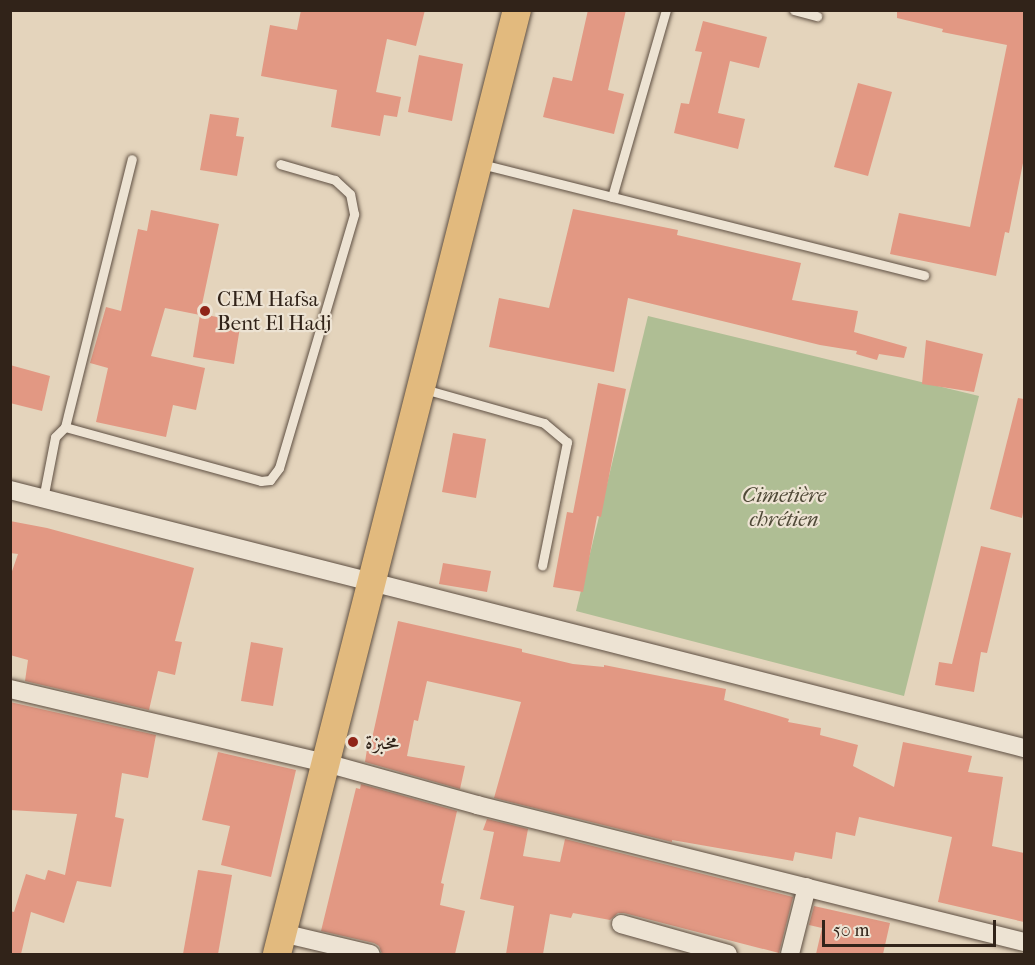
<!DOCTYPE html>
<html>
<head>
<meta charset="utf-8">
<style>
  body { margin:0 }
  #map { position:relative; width:1035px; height:965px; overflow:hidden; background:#e4d4bc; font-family:"IM FELL French Canon",Amiri,serif }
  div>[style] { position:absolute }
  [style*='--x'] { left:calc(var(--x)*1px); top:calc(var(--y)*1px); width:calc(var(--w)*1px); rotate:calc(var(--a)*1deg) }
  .green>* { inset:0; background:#afbe94 }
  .building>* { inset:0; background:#e29883 }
  .roads { filter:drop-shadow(0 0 2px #5e4f42) drop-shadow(0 0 2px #5e4f42) }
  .lane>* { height:9px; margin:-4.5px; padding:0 4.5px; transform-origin:4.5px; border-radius:4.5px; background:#ede3d3 }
  .street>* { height:18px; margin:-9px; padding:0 9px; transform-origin:9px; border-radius:9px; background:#ede3d3 }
  .primary>* { height:28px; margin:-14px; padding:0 14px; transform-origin:14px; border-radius:14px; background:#e2ba7e }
  .dots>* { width:16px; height:16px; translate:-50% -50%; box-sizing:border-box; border:3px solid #ede3d3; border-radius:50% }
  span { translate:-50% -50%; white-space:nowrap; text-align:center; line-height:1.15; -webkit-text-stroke:4.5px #ede3d3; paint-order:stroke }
  .poi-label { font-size:21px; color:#312319 }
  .left { translate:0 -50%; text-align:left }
  .park-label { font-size:21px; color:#504a38; font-style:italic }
  .frame { position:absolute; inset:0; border:12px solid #312319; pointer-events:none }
  .scale { position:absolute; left:822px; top:920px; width:174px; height:27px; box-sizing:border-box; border:3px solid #312319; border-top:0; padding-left:8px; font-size:18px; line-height:21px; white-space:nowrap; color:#312319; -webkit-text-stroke:4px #ede3d3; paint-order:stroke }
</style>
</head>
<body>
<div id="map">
  <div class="green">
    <i style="clip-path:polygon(648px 316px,979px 396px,904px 696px,576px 611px)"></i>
  </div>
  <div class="building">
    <i style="clip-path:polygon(301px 10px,425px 10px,416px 46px,387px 39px,376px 92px,401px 97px,397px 117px,384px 115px,380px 136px,331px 127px,337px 90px,261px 76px,270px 25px,297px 30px)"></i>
    <i style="clip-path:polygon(588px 10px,626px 10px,608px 90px,624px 94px,614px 134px,543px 117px,553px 77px,572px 81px)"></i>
    <i style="clip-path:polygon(897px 10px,1024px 10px,1024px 158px,1009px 233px,1005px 232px,996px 276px,890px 254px,899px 213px,970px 227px,1007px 45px,942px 32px,943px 29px,897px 18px)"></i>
    <i style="clip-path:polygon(703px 21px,767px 37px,759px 68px,730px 61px,718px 113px,745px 119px,738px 149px,674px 133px,681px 103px,689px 104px,702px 52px,695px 51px)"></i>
    <i style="clip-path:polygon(419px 55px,463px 64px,452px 121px,408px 112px)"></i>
    <i style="clip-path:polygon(858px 83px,892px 92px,868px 176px,834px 167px)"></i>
    <i style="clip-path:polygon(210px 114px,239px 118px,236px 136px,244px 137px,237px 176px,200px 170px)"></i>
    <i style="clip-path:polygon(573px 209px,678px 230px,677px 235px,801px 263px,792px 300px,858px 311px,854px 332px,907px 347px,904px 358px,879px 354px,877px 360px,856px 354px,857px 351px,820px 345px,628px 298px,614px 372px,489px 347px,499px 298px,549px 308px)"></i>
    <i style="clip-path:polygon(151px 210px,219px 224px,200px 314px,241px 321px,234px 364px,193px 357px,200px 315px,165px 308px,151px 356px,205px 368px,196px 410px,173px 405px,166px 437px,96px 422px,108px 368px,90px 363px,106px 307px,121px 311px,138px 229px,147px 231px)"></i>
    <i style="clip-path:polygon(926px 340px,983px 354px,974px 392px,922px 384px)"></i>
    <i style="clip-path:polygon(10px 365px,50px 376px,42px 411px,10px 403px)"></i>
    <i style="clip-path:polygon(598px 383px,626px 389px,601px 517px,597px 516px,583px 592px,553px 587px,567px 512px,573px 513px)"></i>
    <i style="clip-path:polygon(1018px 398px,1024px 399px,1024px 507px,1022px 518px,990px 509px)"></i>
    <i style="clip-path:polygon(453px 433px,486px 439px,476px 498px,442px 492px)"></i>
    <i style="clip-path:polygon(10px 521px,47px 528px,194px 568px,175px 641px,182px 642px,175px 675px,158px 671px,149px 710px,25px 681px,28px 660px,10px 655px,10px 577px,18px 554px,10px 553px)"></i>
    <i style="clip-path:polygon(981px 546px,1011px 553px,987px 653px,981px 652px,974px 692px,935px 685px,939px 662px,952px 664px)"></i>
    <i style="clip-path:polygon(443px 563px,491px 571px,487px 592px,439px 584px)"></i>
    <i style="clip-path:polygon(398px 621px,522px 649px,522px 652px,573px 664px,604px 667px,604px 665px,726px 689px,724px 700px,789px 719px,788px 722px,821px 728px,820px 735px,858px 745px,853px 766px,894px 787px,903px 742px,972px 756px,968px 772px,1003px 777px,992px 846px,1024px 853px,1024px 922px,938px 902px,952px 837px,859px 817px,855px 836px,836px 832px,832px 859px,795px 852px,793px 861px,672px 840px,672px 842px,494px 798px,521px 702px,427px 681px,418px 721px,414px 720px,407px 756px,465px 766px,460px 789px,365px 762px,368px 743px,371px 743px)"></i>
    <i style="clip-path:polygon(251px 642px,283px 648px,273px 706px,241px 701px)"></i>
    <i style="clip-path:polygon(10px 702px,156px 735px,148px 778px,122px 773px,115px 817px,124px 819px,111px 887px,77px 881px,64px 923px,31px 912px,21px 954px,10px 954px,10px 911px,14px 912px,26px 874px,45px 880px,48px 870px,65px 875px,77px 814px,10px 810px)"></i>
    <i style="clip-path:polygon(218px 752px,296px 770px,271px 877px,221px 865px,230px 826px,202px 820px)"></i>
    <i style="clip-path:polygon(361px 784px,457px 811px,441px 883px,444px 884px,440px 905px,465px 911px,455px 954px,382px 954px,379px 946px,374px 943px,321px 931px,356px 788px,360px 789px)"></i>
    <i style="clip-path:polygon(487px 819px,528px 829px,523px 856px,560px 862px,565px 839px,793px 897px,779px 953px,624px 913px,618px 913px,610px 920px,573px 913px,571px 918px,550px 914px,543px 954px,506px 954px,514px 906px,480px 899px,494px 832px,483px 830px)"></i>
    <i style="clip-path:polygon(198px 870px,232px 875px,218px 954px,183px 954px)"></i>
    <i style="clip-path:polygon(814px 906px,890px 923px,883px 954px,816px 954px,822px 928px,809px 925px)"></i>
  </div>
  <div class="roads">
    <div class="lane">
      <i style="--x:794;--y:10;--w:24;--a:15"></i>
      <i style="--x:481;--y:164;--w:457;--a:14.1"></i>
      <i style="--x:612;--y:197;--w:195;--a:-73.9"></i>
      <i style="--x:424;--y:389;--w:125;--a:15.8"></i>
      <i style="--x:544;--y:423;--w:30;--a:40"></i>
      <i style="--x:567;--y:442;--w:126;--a:101.4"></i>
      <i style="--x:65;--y:427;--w:276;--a:-76"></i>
      <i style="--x:43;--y:499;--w:63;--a:-79"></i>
      <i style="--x:55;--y:437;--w:14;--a:-45"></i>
      <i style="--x:65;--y:427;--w:203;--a:15.4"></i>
      <i style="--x:261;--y:481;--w:9;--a:-6"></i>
      <i style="--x:270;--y:480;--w:15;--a:-53"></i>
      <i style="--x:279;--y:468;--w:265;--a:-73.5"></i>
      <i style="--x:354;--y:214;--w:20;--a:-101"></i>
      <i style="--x:350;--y:194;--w:21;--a:-137"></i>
      <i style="--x:335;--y:180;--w:57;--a:-163.8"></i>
    </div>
    <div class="street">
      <i style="--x:10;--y:490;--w:1046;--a:14.28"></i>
      <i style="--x:10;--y:689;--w:325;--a:13.2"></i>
      <i style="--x:326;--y:763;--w:157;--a:15.5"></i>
      <i style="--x:477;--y:805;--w:564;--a:14.06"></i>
      <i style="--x:621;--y:924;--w:111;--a:15.7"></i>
      <i style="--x:282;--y:933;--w:91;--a:13.3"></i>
      <i style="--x:790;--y:954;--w:69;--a:-75.8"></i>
    </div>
    <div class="primary">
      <i style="--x:277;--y:954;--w:974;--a:-75.74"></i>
    </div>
  </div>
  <div class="dots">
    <i style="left:205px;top:311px;background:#8f2418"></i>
    <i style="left:353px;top:742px;background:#8f2418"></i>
  </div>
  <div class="poi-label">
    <span class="left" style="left:217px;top:311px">CEM Hafsa<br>Bent El Hadj</span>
    <span class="left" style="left:365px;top:742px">مخبزة</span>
  </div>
  <div class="park-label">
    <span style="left:784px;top:507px">Cimetière<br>chrétien</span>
  </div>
  <div class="frame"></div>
  <div class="scale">50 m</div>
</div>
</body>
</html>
